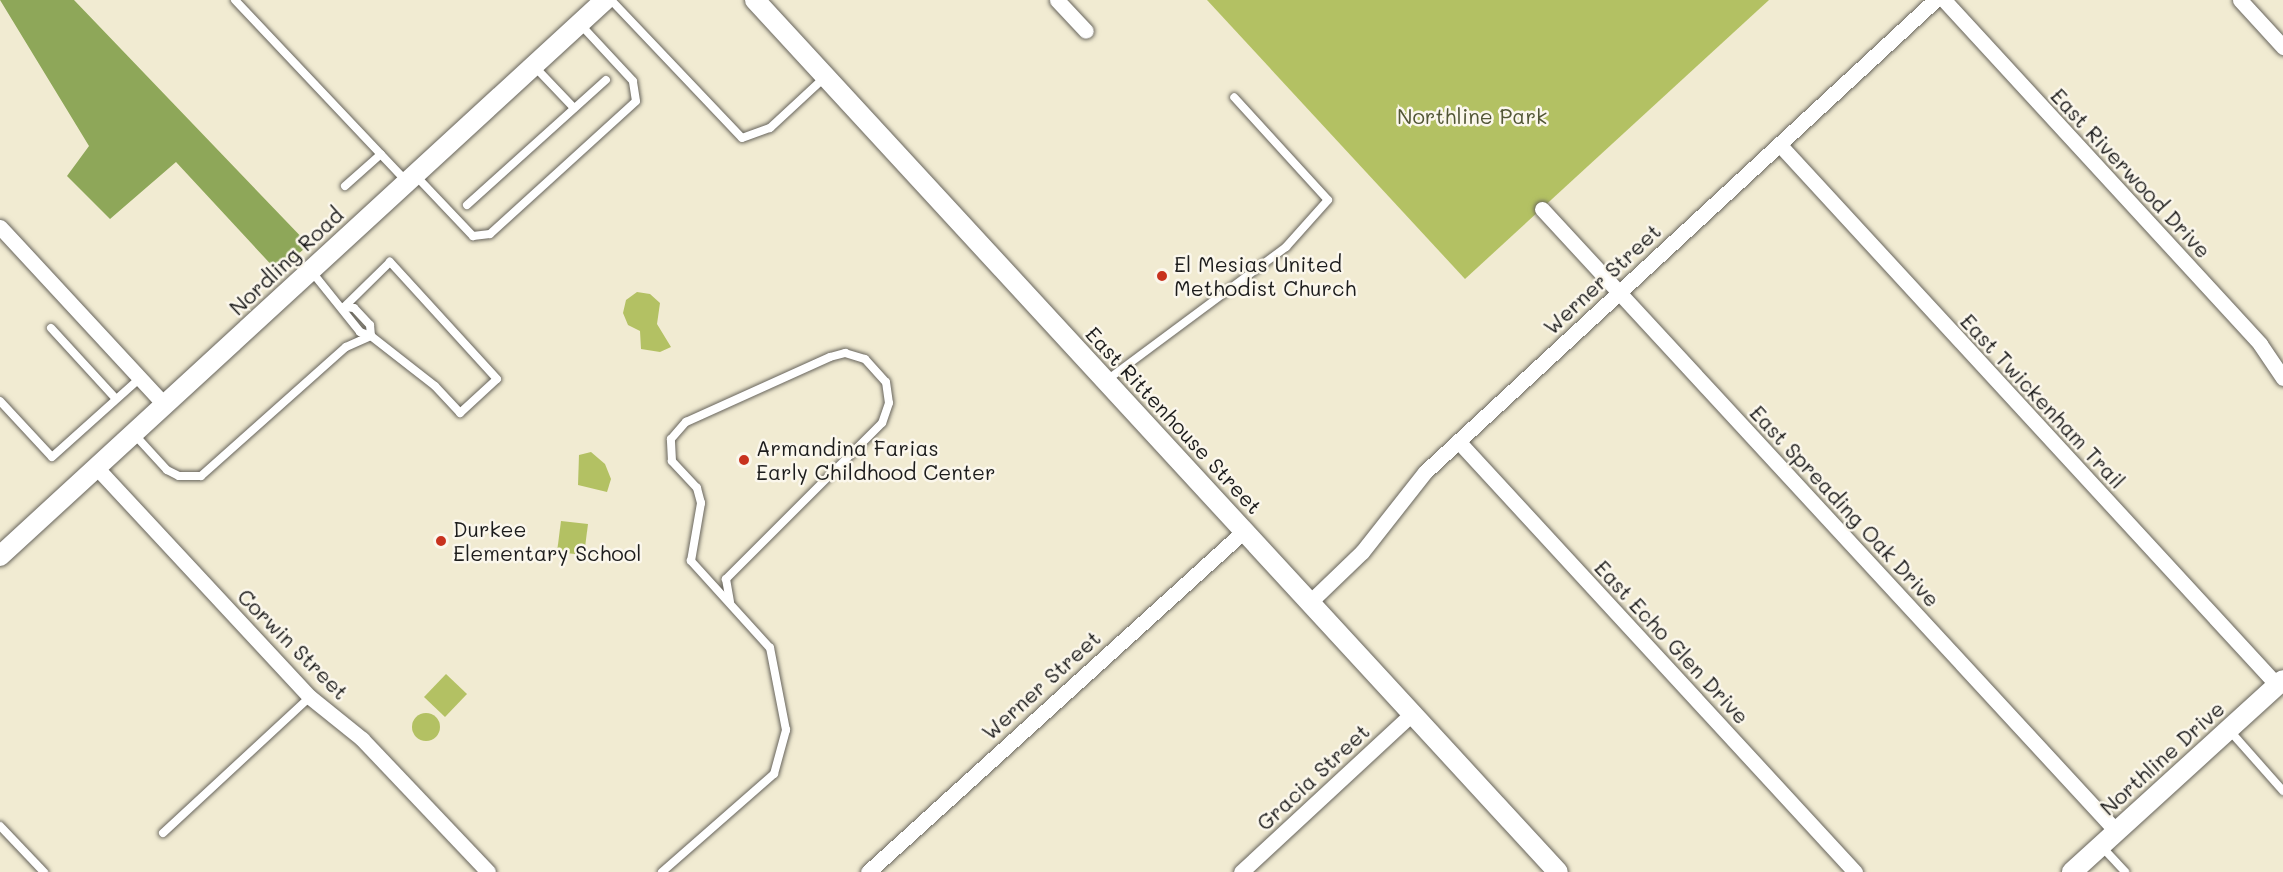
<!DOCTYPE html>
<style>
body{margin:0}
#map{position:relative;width:2283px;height:872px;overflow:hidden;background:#f1ebd2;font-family:Mali,sans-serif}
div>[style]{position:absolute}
.green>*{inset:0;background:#b3c163}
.round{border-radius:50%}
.forest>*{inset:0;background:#8ea759}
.roads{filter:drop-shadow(0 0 2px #67645c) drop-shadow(0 0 2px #67645c)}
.service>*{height:8px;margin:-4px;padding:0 4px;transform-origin:4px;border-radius:4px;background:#fff}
.minor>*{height:15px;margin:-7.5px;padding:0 7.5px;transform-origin:7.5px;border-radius:7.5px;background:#fff}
.tertiary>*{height:20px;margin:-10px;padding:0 10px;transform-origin:10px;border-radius:10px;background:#fff}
.dots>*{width:16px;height:16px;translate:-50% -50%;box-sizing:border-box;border:3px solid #fbf7ec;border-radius:50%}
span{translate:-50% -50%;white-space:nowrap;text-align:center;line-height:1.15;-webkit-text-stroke:5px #fbf7ec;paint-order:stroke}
.park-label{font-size:21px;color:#515635}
.street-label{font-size:21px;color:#1c1c1c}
.poi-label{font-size:21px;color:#1c1c1c}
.left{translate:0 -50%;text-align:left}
</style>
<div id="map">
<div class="green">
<i style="clip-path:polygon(1207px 0,1769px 0,1465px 279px)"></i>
<i style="clip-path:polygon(637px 292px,650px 294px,660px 303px,657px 324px,671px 347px,660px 352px,641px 349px,640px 331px,628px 325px,623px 313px,626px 300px)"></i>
<i style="clip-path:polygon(591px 452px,605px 464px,611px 479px,607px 492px,578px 485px,579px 455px)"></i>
<i style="clip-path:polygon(561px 521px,588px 524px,584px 555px,557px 552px)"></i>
<i style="clip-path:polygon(446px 674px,467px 694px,445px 717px,424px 697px)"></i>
<i class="round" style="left:412px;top:713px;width:28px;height:28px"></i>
</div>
<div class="forest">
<i style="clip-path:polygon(0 0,74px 0,309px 245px,277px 271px,176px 162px,110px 219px,67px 176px,89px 146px)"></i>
</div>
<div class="roads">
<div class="service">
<i style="left:235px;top:0;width:249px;rotate:46.6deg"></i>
<i style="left:611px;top:0;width:190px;rotate:46.5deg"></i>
<i style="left:742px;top:138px;width:30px;rotate:-20deg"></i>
<i style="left:770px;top:128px;width:75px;rotate:-42.8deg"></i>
<i style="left:534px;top:66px;width:58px;rotate:46.4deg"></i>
<i style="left:416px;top:176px;width:83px;rotate:46.5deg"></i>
<i style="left:473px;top:236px;width:17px;rotate:-7deg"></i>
<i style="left:490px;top:234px;width:197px;rotate:-42.3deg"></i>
<i style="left:636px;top:101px;width:20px;rotate:-99deg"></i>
<i style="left:633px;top:81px;width:78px;rotate:-132.9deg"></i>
<i style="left:345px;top:186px;width:48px;rotate:-41.6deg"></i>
<i style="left:467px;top:205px;width:187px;rotate:-42deg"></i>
<i style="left:312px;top:272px;width:77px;rotate:51.3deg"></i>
<i style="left:360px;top:332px;width:12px;rotate:20deg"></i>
<i style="left:371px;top:336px;width:11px;rotate:-95deg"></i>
<i style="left:370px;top:325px;width:23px;rotate:-133deg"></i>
<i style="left:354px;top:308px;width:10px;rotate:-174deg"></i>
<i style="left:51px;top:328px;width:96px;rotate:47.5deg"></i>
<i style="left:1107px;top:380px;width:223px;rotate:-36.6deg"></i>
<i style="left:1286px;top:247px;width:63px;rotate:-48.2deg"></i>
<i style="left:1328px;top:200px;width:139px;rotate:-132.4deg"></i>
<i style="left:0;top:401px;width:76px;rotate:47.1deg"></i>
<i style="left:52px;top:457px;width:118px;rotate:-41.9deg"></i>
<i style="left:134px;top:434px;width:49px;rotate:47.5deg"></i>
<i style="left:167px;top:470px;width:13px;rotate:27deg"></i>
<i style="left:179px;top:476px;width:22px"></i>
<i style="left:201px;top:476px;width:194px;rotate:-41.7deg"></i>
<i style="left:346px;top:347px;width:27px;rotate:-24deg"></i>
<i style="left:371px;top:336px;width:81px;rotate:38deg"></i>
<i style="left:435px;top:386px;width:37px;rotate:47deg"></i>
<i style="left:460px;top:413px;width:50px;rotate:-42.6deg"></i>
<i style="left:497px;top:379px;width:159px;rotate:-132.4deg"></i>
<i style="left:390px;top:262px;width:64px;rotate:135.6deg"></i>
<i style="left:2230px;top:731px;width:80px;rotate:48.5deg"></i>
<i style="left:0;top:826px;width:64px;rotate:46.3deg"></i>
<i style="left:163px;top:833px;width:200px;rotate:-42.8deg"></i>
<i style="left:2102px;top:847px;width:34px;rotate:47deg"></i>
<i style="left:662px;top:872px;width:149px;rotate:-41.2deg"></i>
<i style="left:774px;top:774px;width:46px;rotate:-74.7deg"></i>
<i style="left:786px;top:730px;width:84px;rotate:-101deg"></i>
<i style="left:770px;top:648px;width:118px;rotate:-132.2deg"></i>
<i style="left:691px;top:561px;width:59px;rotate:-80.2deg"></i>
<i style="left:701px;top:503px;width:16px;rotate:-105deg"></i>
<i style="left:697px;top:488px;width:37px;rotate:-133deg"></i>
<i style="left:672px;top:461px;width:22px;rotate:-93deg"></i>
<i style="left:671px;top:439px;width:23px;rotate:-49deg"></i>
<i style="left:686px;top:422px;width:158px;rotate:-24.3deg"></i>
<i style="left:830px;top:357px;width:16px;rotate:-15deg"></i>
<i style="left:845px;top:353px;width:21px;rotate:17deg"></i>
<i style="left:865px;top:359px;width:31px;rotate:48deg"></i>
<i style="left:886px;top:382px;width:21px;rotate:82deg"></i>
<i style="left:889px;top:403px;width:21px;rotate:109deg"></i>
<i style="left:882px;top:423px;width:221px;rotate:135deg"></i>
<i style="left:726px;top:579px;width:23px;rotate:80deg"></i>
</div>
<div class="minor">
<i style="left:1057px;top:0;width:42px;rotate:46.9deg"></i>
<i style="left:1944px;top:0;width:467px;rotate:47.4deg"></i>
<i style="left:2260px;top:344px;width:41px;rotate:55.9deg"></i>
<i style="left:2240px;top:0;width:64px;rotate:47.5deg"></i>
<i style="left:1779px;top:144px;width:735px;rotate:47.37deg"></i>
<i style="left:1542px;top:209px;width:848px;rotate:47.29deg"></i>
<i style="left:0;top:227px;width:243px;rotate:47.2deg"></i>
<i style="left:1458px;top:441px;width:586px;rotate:47.35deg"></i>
<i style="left:96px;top:467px;width:314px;rotate:47.1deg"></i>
<i style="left:310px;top:697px;width:67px;rotate:38.9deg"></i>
<i style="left:362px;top:739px;width:183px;rotate:46.5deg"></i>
<i style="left:1311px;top:601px;width:71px;rotate:-43.9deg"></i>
<i style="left:1362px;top:552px;width:102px;rotate:-51.8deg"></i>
<i style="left:1425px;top:472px;width:695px;rotate:-42.78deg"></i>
<i style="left:868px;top:872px;width:508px;rotate:-42.21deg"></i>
<i style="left:1241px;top:872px;width:234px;rotate:-42.8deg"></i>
</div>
<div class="tertiary">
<i style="left:755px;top:0;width:1185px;rotate:47.36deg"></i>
<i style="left:0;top:556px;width:822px;rotate:-42.58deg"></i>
<i style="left:2072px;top:872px;width:285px;rotate:-42.3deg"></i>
</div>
</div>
<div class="dots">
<i style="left:1162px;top:276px;background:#c8321e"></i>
<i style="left:744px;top:460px;background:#c8321e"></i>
<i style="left:441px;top:541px;background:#c8321e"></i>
</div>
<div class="park-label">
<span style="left:1472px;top:116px">Northline Park</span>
</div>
<div class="street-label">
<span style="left:2131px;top:173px;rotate:47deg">East Riverwood Drive</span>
<span style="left:286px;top:261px;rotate:-43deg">Nordling Road</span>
<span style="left:1602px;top:279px;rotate:-43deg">Werner Street</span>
<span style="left:2043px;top:401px;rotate:47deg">East Twickenham Trail</span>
<span style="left:1174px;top:420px;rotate:47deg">East Rittenhouse Street</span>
<span style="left:1845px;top:506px;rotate:47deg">East Spreading Oak Drive</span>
<span style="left:1672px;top:642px;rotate:47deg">East Echo Glen Drive</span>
<span style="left:293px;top:644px;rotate:45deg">Corwin Street</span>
<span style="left:1041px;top:685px;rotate:-42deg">Werner Street</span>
<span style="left:2162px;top:758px;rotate:-42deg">Northline Drive</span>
<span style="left:1313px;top:777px;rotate:-43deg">Gracia Street</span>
</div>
<div class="poi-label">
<span class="left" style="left:1174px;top:276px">El Mesias United<br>Methodist Church</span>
<span class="left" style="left:756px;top:460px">Armandina Farias<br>Early Childhood Center</span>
<span class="left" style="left:453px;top:541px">Durkee<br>Elementary School</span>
</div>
</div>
